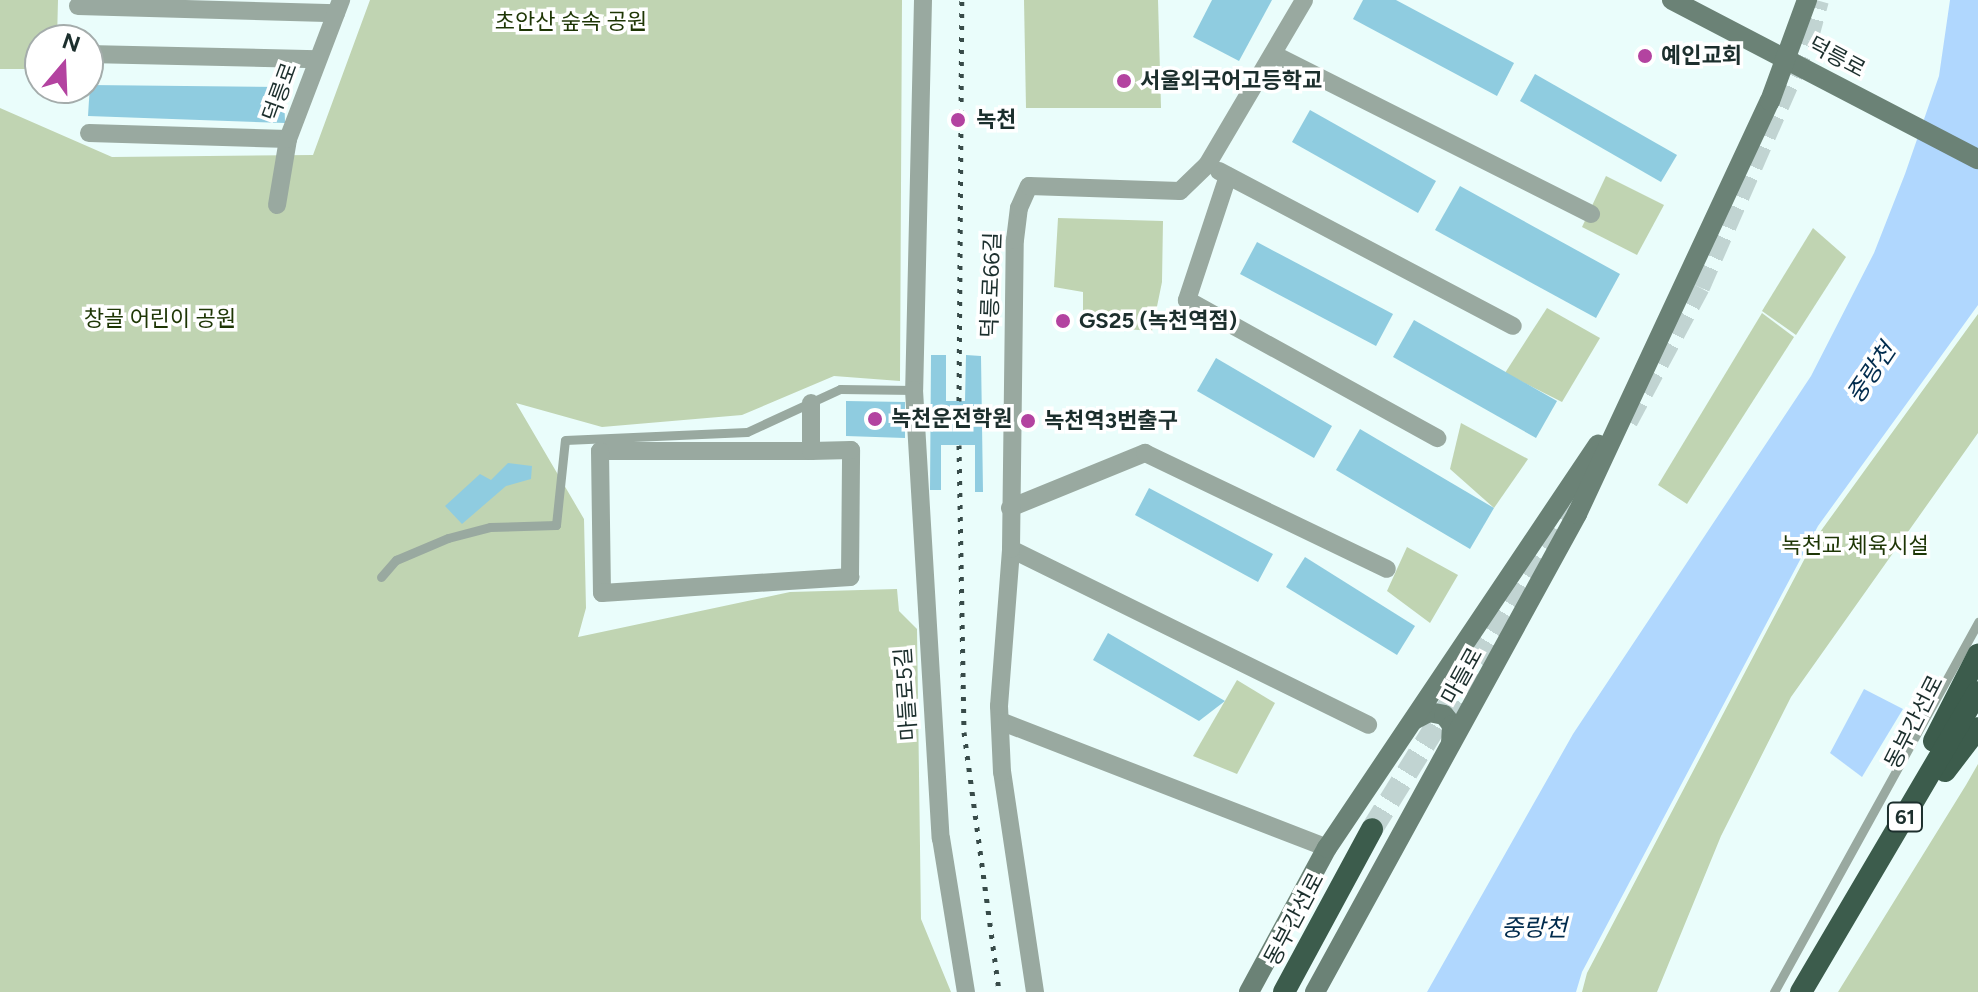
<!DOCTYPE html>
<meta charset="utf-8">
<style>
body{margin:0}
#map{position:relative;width:1978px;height:992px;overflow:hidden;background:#eafdfb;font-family:Figtree,"Noto Sans KR",sans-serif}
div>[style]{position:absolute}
.green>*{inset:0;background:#c0d4b2}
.water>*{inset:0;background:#b0d7fe}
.building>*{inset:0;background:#8fcce0}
.trunk-tunnel>*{height:22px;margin-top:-11px;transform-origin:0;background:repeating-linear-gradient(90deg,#c1d4d2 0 22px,transparent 0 33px)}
.service>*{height:9px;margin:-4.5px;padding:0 4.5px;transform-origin:4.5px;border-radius:4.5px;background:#99a9a0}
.minor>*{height:18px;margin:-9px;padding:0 9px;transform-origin:9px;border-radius:9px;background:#99a9a0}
.secondary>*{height:20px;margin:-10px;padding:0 10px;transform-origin:10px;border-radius:10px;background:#6b8276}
.trunk>*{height:22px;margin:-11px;padding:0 11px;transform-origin:11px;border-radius:11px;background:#3c5c4c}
.rail>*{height:5px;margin-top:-2.5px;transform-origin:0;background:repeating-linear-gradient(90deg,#384b49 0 4px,transparent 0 12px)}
.dots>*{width:22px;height:22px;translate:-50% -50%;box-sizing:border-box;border:4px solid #fff;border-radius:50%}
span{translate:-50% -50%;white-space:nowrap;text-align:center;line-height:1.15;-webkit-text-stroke:7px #fff;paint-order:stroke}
.shield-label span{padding:2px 6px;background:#fff;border:2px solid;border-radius:6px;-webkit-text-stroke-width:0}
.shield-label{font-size:20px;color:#1c2f2d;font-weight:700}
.park-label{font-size:22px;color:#1e3605}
.poi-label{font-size:22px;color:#1c2f2d;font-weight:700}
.left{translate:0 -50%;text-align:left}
.street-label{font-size:22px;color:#1c2f2d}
.water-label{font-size:24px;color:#002b4d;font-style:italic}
.north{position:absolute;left:24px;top:24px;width:80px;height:80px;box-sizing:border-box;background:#fff;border:2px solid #a4acab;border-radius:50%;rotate:19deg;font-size:22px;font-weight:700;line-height:32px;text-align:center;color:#1c2f2d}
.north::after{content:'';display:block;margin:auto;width:28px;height:36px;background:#b343a0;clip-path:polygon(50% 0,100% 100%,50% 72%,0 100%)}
</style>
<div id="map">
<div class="green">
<i style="clip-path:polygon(0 0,58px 0,57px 40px,40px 40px,40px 69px,0 69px)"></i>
<i style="clip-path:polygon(370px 0,902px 0,900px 381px,834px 376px,742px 415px,602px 427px,516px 403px,584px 519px,586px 608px,578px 637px,790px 592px,897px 589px,899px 611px,917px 629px,921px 919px,951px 992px,0 992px,0 108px,112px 157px,313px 155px)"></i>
<i style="clip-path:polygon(1024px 0,1158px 0,1161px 108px,1026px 108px)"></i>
<i style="clip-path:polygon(1606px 176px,1664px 205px,1637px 255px,1582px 227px)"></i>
<i style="clip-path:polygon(1058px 218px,1163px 221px,1162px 282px,1152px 331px,1083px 326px,1083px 292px,1054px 287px)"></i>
<i style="clip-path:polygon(1813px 228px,1846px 257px,1796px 335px,1762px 311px)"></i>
<i style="clip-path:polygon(1547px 308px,1600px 338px,1562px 402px,1505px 373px)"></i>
<i style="clip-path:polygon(1762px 313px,1794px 337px,1687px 504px,1658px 485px)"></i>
<i style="clip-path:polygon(1978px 314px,1978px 433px,1791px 697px,1721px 836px,1657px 992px,1582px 992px,1587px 973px,1815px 539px)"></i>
<i style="clip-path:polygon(1461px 423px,1528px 459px,1494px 508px,1450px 469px)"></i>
<i style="clip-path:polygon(1407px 547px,1458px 575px,1430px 623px,1387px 591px)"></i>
<i style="clip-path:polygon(1237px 680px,1275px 703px,1237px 774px,1193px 756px)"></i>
<i style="clip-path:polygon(1978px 764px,1978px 992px,1838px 992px,1966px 785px)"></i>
</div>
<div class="water">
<i style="clip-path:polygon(1950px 0,1978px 0,1978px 305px,1818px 526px,1582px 972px,1576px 992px,1427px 992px,1573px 734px,1811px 376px,1874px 253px,1905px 174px,1939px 76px)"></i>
<i style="clip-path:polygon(1864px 689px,1903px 709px,1862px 777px,1830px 753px)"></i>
</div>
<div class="building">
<i style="clip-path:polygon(1212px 0,1272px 0,1239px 61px,1193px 37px)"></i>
<i style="clip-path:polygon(1363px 0,1396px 0,1514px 63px,1497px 96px,1353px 19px)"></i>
<i style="clip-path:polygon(1535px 74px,1677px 155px,1661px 182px,1520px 101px)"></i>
<i style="clip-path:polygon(90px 85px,284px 87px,285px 123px,88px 116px)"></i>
<i style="clip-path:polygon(1310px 110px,1436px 181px,1418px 213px,1292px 142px)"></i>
<i style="clip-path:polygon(1460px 186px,1620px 274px,1596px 318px,1435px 230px)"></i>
<i style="clip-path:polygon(1257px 242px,1393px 314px,1376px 346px,1240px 274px)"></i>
<i style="clip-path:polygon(1414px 320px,1557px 401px,1536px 438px,1393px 357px)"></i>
<i style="clip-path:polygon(931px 355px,946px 355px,946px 401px,965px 401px,966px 355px,981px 356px,983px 492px,975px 492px,975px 445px,941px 445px,941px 490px,930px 490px)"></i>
<i style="clip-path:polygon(1216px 358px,1332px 426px,1314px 458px,1197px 391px)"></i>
<i style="clip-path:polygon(846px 401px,905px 402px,905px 438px,846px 436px)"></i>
<i style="clip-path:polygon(1360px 429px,1494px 508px,1470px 549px,1336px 470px)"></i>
<i style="clip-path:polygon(508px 463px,532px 466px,531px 479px,506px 486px,462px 524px,445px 506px,480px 474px,491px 480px)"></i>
<i style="clip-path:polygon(1149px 488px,1273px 554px,1258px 582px,1135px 515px)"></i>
<i style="clip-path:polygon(1305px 557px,1415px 626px,1397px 655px,1286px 587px)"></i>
<i style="clip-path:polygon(1108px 633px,1225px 701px,1199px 721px,1093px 660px)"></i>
</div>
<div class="trunk-tunnel">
<i style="left:1627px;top:421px;width:152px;rotate:-61.8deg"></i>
<i style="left:1699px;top:287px;width:270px;rotate:-66.4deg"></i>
<i style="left:1807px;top:40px;width:41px;rotate:-74.6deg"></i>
<i style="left:1372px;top:829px;width:379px;rotate:-58.2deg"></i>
</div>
<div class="service">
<i style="left:381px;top:577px;width:23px;rotate:-49deg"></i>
<i style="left:396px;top:560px;width:56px;rotate:-22.9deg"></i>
<i style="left:448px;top:538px;width:43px;rotate:-14.7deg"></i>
<i style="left:490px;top:527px;width:66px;rotate:-1.7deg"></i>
<i style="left:556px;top:525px;width:85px;rotate:-84deg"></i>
<i style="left:565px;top:440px;width:182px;rotate:-2.5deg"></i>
<i style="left:747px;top:432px;width:102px;rotate:-24.8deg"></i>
<i style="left:840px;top:389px;width:74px;rotate:0.8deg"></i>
<i style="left:1774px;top:992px;width:423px;rotate:-61.1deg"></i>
</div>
<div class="minor">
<i style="left:923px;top:0;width:390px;rotate:91.3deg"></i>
<i style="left:914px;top:390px;width:449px;rotate:86.6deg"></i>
<i style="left:941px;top:838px;width:156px;rotate:80.8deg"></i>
<i style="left:78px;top:6px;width:258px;rotate:1.6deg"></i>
<i style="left:88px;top:54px;width:229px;rotate:1.3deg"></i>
<i style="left:1273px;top:54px;width:356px;rotate:26.7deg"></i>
<i style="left:89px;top:133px;width:199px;rotate:1.7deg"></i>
<i style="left:1219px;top:171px;width:332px;rotate:27.8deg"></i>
<i style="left:1228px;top:176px;width:131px;rotate:108.3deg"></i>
<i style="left:1187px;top:300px;width:286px;rotate:28.9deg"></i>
<i style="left:277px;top:205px;width:67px;rotate:-80.5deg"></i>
<i style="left:288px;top:139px;width:149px;rotate:-69.1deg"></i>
<i style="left:811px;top:451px;width:211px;rotate:180deg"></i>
<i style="left:600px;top:451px;width:142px;rotate:89.2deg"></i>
<i style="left:602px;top:593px;width:249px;rotate:-3.7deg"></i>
<i style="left:850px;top:577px;width:127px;rotate:-89.5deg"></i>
<i style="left:851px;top:450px;width:40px;rotate:178.6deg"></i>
<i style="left:811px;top:451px;width:48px;rotate:-90deg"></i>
<i style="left:1010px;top:508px;width:146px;rotate:-22.2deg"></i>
<i style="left:1145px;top:453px;width:268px;rotate:25.6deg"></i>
<i style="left:1011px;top:549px;width:398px;rotate:26.2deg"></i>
<i style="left:1000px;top:721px;width:351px;rotate:21.2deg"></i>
<i style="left:1035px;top:992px;width:222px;rotate:-98.5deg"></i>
<i style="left:1002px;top:772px;width:66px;rotate:-92.6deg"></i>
<i style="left:999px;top:706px;width:157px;rotate:-85.6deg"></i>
<i style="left:1011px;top:549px;width:309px;rotate:-89.3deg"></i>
<i style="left:1015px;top:240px;width:32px;rotate:-83deg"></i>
<i style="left:1019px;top:208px;width:24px;rotate:-66deg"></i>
<i style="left:1029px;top:186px;width:151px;rotate:1.9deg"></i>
<i style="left:1180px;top:191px;width:37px;rotate:-44deg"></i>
<i style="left:1207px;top:165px;width:191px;rotate:-59.5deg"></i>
</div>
<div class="secondary">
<i style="left:1672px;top:0;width:345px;rotate:27.5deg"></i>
<i style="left:1414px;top:720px;width:17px;rotate:-28deg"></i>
<i style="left:1429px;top:712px;width:15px;rotate:11deg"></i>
<i style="left:1444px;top:715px;width:13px;rotate:51deg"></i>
<i style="left:1452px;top:725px;width:18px;rotate:93deg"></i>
<i style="left:1249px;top:992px;width:164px;rotate:-61.6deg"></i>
<i style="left:1327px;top:848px;width:486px;rotate:-56.1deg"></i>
<i style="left:1315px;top:992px;width:545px;rotate:-61.27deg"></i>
<i style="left:1577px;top:514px;width:456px;rotate:-65deg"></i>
<i style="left:1770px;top:101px;width:108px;rotate:-69.9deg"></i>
</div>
<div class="trunk">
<i style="left:1934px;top:741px;width:97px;rotate:-62.9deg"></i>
<i style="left:1945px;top:771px;width:54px;rotate:-52.5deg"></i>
<i style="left:1284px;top:992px;width:185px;rotate:-61.6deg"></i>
<i style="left:1801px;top:992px;width:348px;rotate:-59.5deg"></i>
</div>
<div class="rail">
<i style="left:959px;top:401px;width:401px;rotate:-89.6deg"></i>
<i style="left:959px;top:445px;width:287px;rotate:89deg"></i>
<i style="left:964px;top:732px;width:262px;rotate:82.3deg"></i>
</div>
<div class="dots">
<i style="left:1645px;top:56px;background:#b343a0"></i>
<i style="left:1124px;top:81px;background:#b343a0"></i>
<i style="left:958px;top:120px;background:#b343a0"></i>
<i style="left:1063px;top:321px;background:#b343a0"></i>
<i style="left:875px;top:419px;background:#b343a0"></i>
<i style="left:1028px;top:421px;background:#b343a0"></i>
</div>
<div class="shield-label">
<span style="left:1905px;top:817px">61</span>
</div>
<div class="park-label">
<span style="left:571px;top:22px">초안산 숲속 공원</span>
<span style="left:160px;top:319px">창골 어린이 공원</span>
<span style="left:1855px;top:546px">녹천교 체육시설</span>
</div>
<div class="poi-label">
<span class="left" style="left:1661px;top:56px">예인교회</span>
<span class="left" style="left:1140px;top:81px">서울외국어고등학교</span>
<span class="left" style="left:976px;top:120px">녹천</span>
<span class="left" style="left:1079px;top:321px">GS25 (녹천역점)</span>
<span class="left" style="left:891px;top:419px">녹천운전학원</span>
<span class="left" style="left:1044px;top:421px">녹천역3번출구</span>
</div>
<div class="street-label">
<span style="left:1837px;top:57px;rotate:28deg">덕릉로</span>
<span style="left:280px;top:92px;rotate:-70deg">덕릉로</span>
<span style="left:991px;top:285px;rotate:-88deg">덕릉로66길</span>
<span style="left:1462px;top:676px;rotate:-61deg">마들로</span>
<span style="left:906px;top:694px;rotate:-94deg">마들로5길</span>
<span style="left:1914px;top:722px;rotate:-63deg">동부간선로</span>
<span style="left:1294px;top:919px;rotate:-62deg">동부간선로</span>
</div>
<div class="water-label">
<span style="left:1871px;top:373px;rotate:-56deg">중랑천</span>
<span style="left:1534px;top:928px">중랑천</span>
</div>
<div class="north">N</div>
</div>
